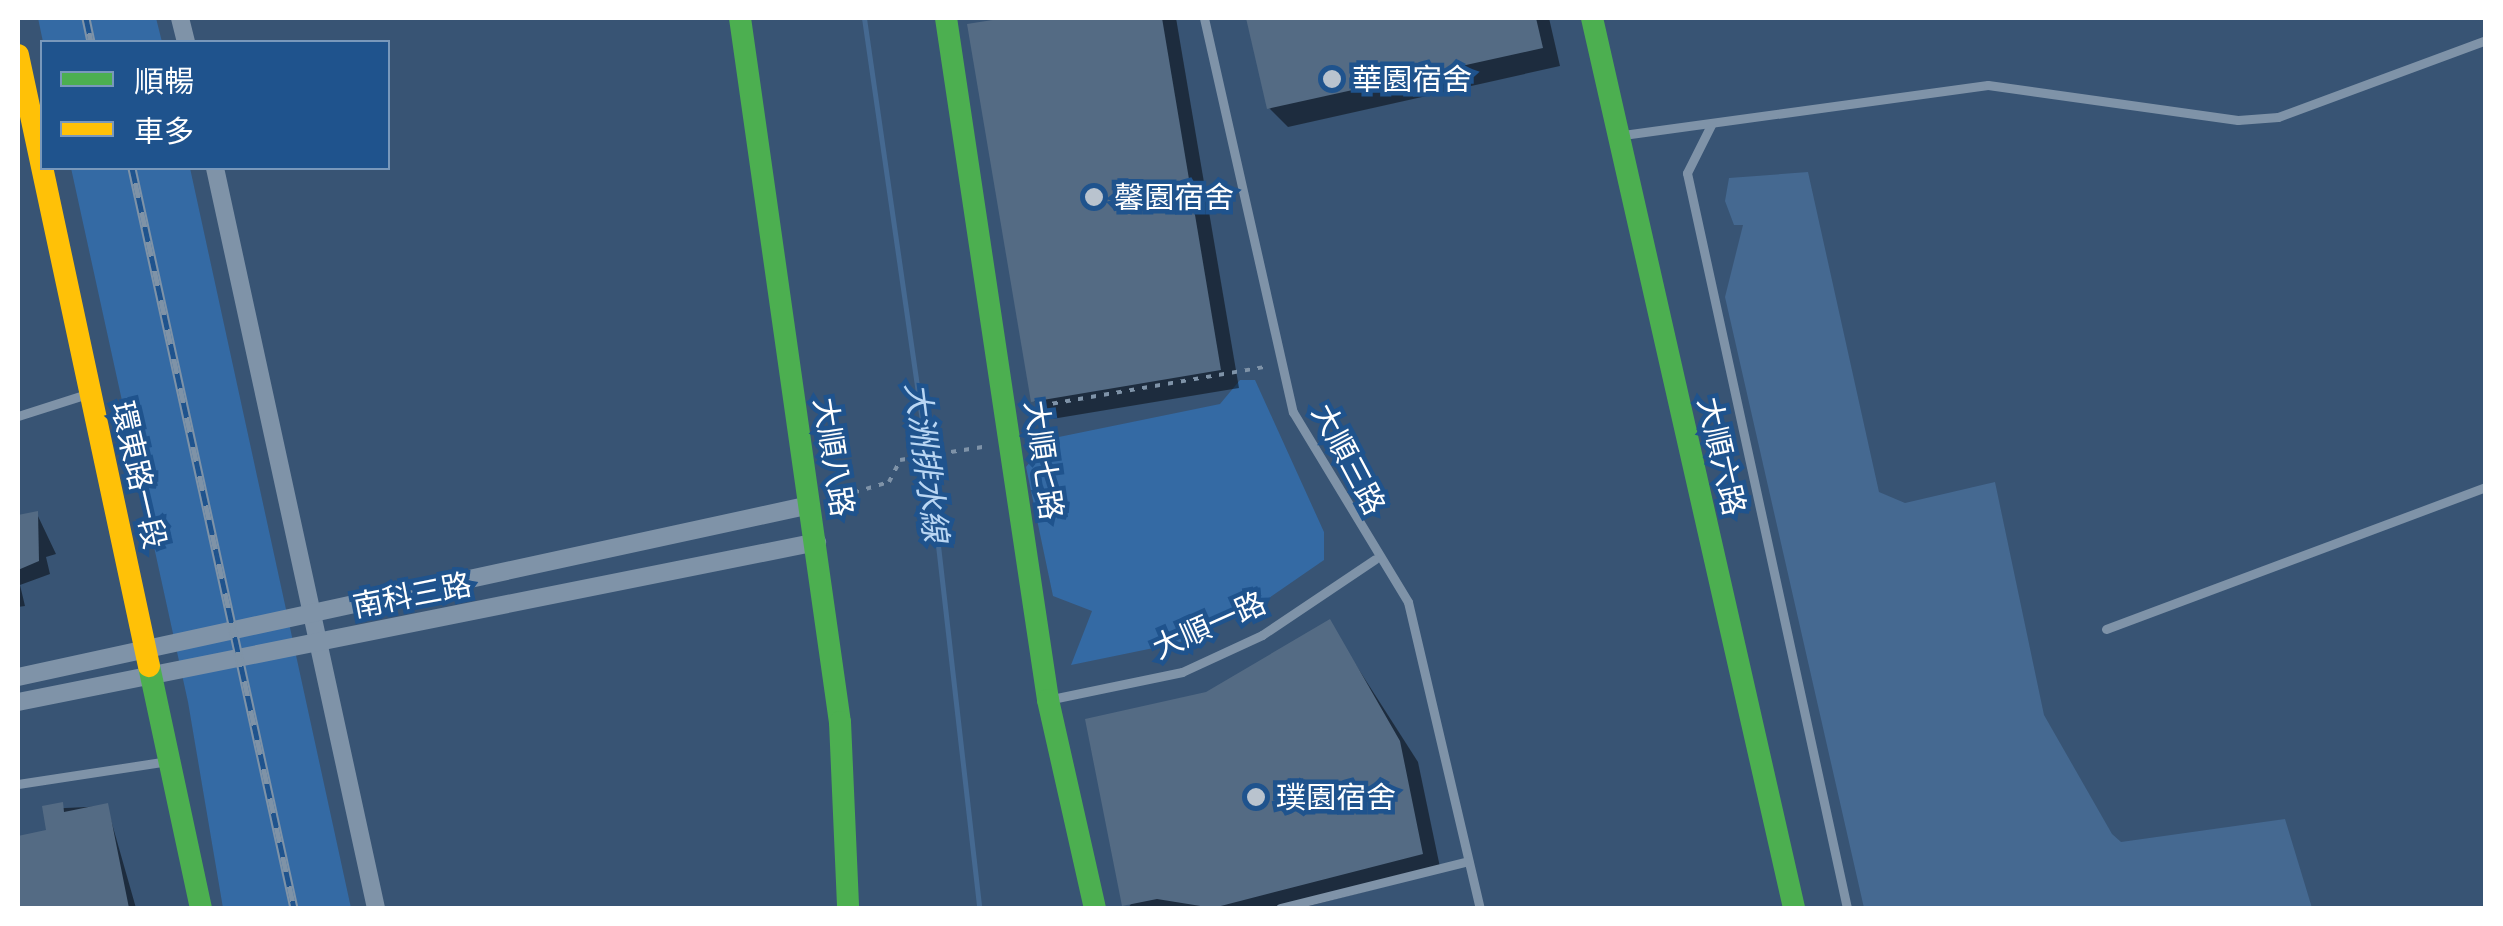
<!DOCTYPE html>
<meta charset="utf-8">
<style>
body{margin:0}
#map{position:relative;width:2503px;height:926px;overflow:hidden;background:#385474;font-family:"PT Sans Narrow","Noto Sans TC",sans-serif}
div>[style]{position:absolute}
.green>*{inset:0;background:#346aa4}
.water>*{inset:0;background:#456991}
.shadow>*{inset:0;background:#0007}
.stream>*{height:5px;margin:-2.5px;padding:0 2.5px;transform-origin:2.5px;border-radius:2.5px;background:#456991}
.building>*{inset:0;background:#546b84}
.path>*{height:4px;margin-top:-2px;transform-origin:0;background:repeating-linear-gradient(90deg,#7f93a8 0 5px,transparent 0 13px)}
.lane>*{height:9px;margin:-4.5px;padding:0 4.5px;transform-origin:4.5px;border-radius:4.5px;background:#7f93a8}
.street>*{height:18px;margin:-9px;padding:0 9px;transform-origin:9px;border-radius:9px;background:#7f93a8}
.fast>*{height:22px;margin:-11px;padding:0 11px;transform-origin:11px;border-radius:11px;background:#4caf50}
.slow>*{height:22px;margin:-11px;padding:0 11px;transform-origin:11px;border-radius:11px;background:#ffc107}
.rail>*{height:9px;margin-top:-4.5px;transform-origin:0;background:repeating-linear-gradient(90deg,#1f538d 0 15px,#7f93a7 0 30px);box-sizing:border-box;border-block:2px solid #7f93a7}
.dots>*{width:28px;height:28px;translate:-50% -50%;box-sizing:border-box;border:5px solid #1f538d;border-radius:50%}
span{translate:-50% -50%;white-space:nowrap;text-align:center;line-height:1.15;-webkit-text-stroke:9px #1f538d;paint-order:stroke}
.poi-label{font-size:30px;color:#fff}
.left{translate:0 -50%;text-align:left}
.street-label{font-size:30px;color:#fff}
.water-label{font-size:32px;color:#b9d6f3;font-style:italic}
.frame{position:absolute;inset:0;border:20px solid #fff;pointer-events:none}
.legend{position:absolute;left:40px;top:40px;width:350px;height:130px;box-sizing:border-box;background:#1f538d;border:2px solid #7998bb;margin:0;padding:12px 18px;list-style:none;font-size:30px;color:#fff}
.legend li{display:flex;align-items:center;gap:20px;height:50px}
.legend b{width:50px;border:2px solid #7998bb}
</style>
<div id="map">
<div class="green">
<i style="clip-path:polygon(38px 18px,156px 18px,162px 42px,43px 42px)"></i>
<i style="clip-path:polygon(71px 168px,190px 168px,351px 908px,223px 908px,188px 702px)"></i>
<i style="clip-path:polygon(1240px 380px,1255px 380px,1324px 532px,1324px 560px,1256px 607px,1178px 643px,1071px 665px,1092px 611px,1053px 596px,1026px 467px,1049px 439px,1220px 404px)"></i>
</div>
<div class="water">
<i style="clip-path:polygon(1808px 172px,1879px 492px,1905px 503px,1995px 482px,2044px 715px,2112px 834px,2121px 842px,2285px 819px,2312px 908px,1864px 908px,1725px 297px,1743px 225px,1734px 225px,1725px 201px,1729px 178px)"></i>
</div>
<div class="shadow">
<i style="clip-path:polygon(1020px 18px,1176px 18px,1239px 388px,1052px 419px,1034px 401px,970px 26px)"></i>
<i style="clip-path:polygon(1249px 18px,1549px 18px,1560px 66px,1288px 127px,1269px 108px)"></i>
<i style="clip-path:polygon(37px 514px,56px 554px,46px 557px,50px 574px,20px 585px,25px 606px,18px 607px,18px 518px)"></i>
<i style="clip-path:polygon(1329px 623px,1418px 762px,1441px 872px,1301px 908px,1128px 908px)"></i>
<i style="clip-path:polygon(107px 806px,136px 908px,18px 908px,18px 839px,49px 832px,45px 809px)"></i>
</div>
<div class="stream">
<i style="left:864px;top:18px;width:462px;rotate:81.8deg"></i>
<i style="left:930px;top:475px;width:436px;rotate:83.5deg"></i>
</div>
<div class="building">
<i style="clip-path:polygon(1005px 18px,1162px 18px,1221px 370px,1031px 402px,967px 24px)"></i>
<i style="clip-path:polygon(1246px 18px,1536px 18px,1543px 48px,1267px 109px)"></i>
<i style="clip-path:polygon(38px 511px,39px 561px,18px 570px,18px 515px)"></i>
<i style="clip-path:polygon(1330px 619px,1400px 741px,1423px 854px,1213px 908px,1157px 899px,1122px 906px,1085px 719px,1206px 692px)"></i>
<i style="clip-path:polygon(63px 802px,64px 812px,108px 803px,129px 908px,18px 908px,18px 836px,46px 830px,42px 806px)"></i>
</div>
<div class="path">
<i style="left:1027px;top:408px;width:246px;rotate:-9.8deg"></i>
<i style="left:829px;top:500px;width:63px;rotate:-16.7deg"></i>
<i style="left:889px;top:482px;width:25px;rotate:-63deg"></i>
<i style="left:900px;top:460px;width:90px;rotate:-8.9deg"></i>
</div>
<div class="lane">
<i style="left:1204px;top:18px;width:404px;rotate:77.3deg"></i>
<i style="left:1293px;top:412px;width:222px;rotate:58.8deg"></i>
<i style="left:1408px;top:602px;width:314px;rotate:76.8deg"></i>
<i style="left:1712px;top:123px;width:56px;rotate:116.6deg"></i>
<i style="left:1687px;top:173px;width:752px;rotate:77.72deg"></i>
<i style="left:1623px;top:135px;width:368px;rotate:-7.8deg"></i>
<i style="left:1988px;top:85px;width:252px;rotate:8deg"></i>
<i style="left:2238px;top:120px;width:40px;rotate:-4.3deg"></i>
<i style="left:2278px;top:117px;width:222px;rotate:-20.3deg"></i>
<i style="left:18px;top:416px;width:72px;rotate:-17.7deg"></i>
<i style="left:2106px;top:629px;width:406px;rotate:-20.5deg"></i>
<i style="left:1052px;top:699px;width:133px;rotate:-11.7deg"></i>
<i style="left:1182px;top:672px;width:88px;rotate:-24.8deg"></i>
<i style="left:1262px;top:635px;width:136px;rotate:-33.9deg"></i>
<i style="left:18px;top:784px;width:152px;rotate:-8.7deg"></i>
<i style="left:1280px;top:908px;width:194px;rotate:-14deg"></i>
</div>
<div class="street">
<i style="left:180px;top:18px;width:25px;rotate:76deg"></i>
<i style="left:215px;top:168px;width:757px;rotate:77.73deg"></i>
<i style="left:18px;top:677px;width:810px;rotate:-12.25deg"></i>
<i style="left:18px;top:702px;width:815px;rotate:-11.32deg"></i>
</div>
<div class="fast">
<i style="left:740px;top:18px;width:711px;rotate:81.92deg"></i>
<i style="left:840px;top:722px;width:186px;rotate:87.5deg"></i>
<i style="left:946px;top:18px;width:690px;rotate:81.49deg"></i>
<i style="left:1048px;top:700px;width:213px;rotate:77.3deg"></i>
<i style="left:1592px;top:18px;width:913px;rotate:77.21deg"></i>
<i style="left:149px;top:666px;width:248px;rotate:77.9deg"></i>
</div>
<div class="slow">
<i style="left:18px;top:55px;width:625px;rotate:77.9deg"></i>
</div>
<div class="rail">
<i style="left:86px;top:18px;width:25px;rotate:78deg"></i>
<i style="left:132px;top:168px;width:758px;rotate:77.65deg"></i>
</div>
<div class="dots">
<i style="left:1332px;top:79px;background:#b9c3ce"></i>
<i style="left:1094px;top:197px;background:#b9c3ce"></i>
<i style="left:1256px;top:797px;background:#b9c3ce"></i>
</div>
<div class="poi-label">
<span class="left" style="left:1352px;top:79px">華園宿舍</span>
<span class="left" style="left:1114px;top:197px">馨園宿舍</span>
<span class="left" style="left:1276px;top:797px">璞園宿舍</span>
</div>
<div class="street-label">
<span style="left:1722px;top:456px;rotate:77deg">大順六路</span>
<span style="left:834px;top:457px;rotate:81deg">大順八路</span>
<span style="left:1349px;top:459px;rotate:62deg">大順三路</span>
<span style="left:1044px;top:460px;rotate:82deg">大順七路</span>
<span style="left:139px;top:475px;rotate:77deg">環東路一段</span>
<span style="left:412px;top:595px;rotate:-11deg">南科三路</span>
<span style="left:1209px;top:625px;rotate:-24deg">大順一路</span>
</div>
<div class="water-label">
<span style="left:927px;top:462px;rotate:83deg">大洲排水線</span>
</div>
<div class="frame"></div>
<ul class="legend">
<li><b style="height:12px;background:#4caf50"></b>順暢</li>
<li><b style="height:12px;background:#ffc107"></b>車多</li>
</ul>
</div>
